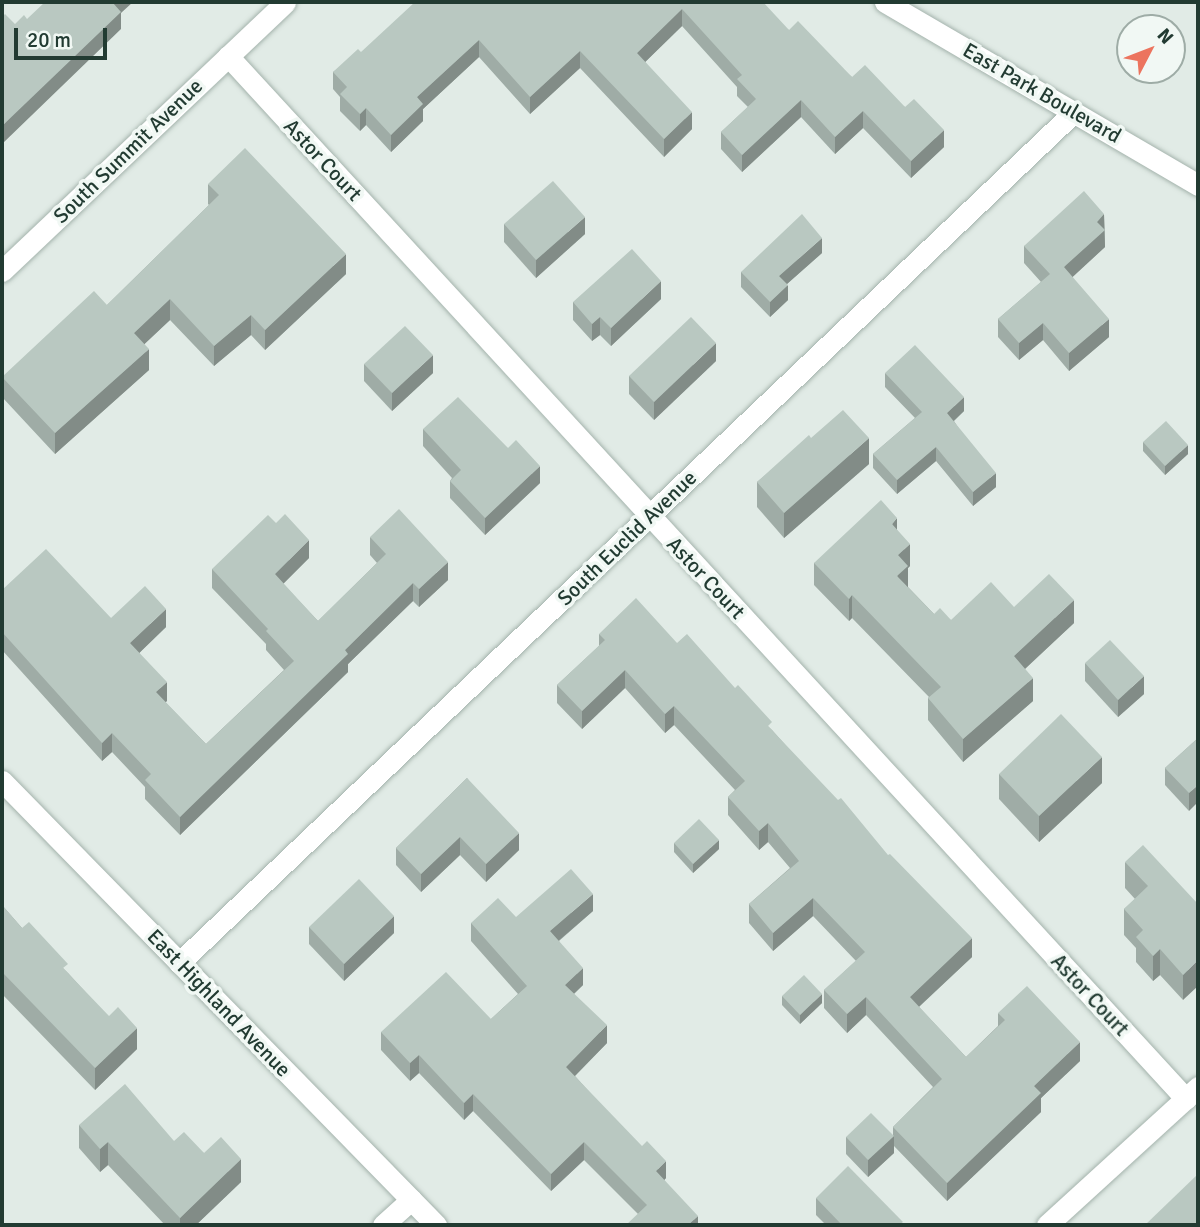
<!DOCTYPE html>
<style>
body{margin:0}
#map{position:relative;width:1200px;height:1227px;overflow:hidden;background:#e1ebe6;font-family:Signika,sans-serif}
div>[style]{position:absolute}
.roads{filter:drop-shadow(0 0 2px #a4b3ac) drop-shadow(0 0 2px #a4b3ac)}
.minor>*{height:21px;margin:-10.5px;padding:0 10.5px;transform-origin:10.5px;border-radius:10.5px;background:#fff}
.wall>*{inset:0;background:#9faca6}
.shaded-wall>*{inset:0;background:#828c87}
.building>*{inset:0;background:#b9c8c1}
span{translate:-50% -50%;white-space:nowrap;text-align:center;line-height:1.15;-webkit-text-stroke:7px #f1f8f4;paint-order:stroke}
.street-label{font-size:21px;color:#223b32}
.frame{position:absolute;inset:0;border:4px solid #223b32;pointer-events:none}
.north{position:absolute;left:1116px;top:14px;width:70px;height:70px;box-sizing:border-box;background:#f1f8f4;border:2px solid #9eaca6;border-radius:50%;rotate:48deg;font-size:19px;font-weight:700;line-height:28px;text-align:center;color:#223b32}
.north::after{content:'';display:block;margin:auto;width:24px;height:32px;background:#ec745e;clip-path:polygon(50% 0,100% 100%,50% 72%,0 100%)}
.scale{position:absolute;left:14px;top:28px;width:93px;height:32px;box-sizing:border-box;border:4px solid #223b32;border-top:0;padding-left:9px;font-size:21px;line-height:24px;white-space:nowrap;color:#223b32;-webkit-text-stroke:5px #f1f8f4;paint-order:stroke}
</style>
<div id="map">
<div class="roads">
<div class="minor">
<i style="left:885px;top:2px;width:363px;rotate:30.3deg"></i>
<i style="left:228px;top:56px;width:1416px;rotate:47.43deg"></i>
<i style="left:2px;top:271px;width:390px;rotate:-43.5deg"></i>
<i style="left:2px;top:781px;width:621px;rotate:45.65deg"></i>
<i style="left:179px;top:963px;width:1235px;rotate:-43.56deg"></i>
<i style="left:383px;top:1225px;width:38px;rotate:-42deg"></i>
<i style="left:1047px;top:1225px;width:205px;rotate:-42.4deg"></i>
</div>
</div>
<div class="wall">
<i style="clip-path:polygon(720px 2px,789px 30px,852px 77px,905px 107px,944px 147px,911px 178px,863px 128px,835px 154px,801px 117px,742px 172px,721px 149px,721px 132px,748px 107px,737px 96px,737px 87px,682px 26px,645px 62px,692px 129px,664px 157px,580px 68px,530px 114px,479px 57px,423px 109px,423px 121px,391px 152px,366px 125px,360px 131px,340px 111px,340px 97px,333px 89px,333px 72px,361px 52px)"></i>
<i style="clip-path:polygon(208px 184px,346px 274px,265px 350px,251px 335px,214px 366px,170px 320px,144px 344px,149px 370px,55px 454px,2px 397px,2px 377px,107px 305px,209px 205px,208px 204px)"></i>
<i style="clip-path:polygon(1104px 214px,1105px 247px,1072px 277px,1109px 337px,1069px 371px,1043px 340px,1019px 360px,998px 337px,998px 319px,1041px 282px,1024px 263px,1024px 246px)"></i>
<i style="clip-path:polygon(504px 224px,585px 234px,536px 278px,504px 242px)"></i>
<i style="clip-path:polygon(822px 253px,787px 284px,788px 300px,770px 317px,741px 287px,741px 272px)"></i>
<i style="clip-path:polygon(661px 299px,611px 346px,600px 335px,592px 341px,573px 320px,573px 302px)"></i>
<i style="clip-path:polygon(716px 361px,654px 420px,629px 394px,629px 376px)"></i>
<i style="clip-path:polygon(364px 364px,433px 373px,392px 411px,364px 381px)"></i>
<i style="clip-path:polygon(885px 373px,964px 411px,954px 421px,996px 487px,973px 506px,936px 461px,897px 494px,873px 468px,873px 454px,915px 418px,885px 387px)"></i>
<i style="clip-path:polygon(423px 429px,508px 448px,540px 483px,485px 535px,450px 498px,450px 481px,452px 478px,423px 446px)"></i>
<i style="clip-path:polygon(811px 438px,869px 464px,784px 538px,757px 507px,757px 482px)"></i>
<i style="clip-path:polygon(1143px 442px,1188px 454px,1165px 475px,1143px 451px)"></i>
<i style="clip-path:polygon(897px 530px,910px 566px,908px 568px,908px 587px,934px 614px,951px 620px,1014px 607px,1074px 623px,1025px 669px,1033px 701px,963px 762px,928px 720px,928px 698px,929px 697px,852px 618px,849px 621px,814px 585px,814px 563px)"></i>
<i style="clip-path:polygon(370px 537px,448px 580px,419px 607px,413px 601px,348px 664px,348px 672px,180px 835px,145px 799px,145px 787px,112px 752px,102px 761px,2px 650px,2px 590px,111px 618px,166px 627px,139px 653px,167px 701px,165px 702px,206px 744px,284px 670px,266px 650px,266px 644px,212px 588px,212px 569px,309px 558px,283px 584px,318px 621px,377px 563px,370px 555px)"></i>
<i style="clip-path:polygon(599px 634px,677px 643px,772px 730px,972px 957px,919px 1007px,966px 1057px,998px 1026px,998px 1013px,1080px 1061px,1041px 1098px,1041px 1112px,947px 1201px,894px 1146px,894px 1153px,868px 1177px,846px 1154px,846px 1137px,893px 1135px,893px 1127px,933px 1087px,866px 1015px,847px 1033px,824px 1008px,824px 990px,856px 961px,813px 916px,773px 951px,749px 923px,749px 904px,790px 868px,768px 842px,759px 850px,728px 815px,728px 797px,735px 790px,674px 725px,665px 733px,625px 688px,582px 729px,557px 703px,557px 685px,599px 646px)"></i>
<i style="clip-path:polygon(1085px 663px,1144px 694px,1118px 717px,1085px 681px)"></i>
<i style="clip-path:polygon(1198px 738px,1189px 811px,1165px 785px,1165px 768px)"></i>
<i style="clip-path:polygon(999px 774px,1102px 783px,1039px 842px,999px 799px)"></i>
<i style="clip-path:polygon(467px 778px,519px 850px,486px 882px,460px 855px,421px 892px,396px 865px,396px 848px)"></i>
<i style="clip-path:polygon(674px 843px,719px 849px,693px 873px,674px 852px)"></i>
<i style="clip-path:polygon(1125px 862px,1198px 904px,1183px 1000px,1160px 975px,1153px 981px,1136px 962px,1136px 948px,1124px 935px,1124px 909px,1135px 899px,1125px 888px)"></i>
<i style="clip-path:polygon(2px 905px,22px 928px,68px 973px,137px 1049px,95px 1090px,2px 994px)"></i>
<i style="clip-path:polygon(593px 911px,559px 941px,583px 985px,574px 994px,607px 1043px,575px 1076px,666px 1178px,664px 1180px,698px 1225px,638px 1214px,584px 1160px,551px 1191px,473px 1111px,464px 1120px,419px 1073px,410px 1081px,381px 1050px,381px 1032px,491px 1019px,518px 994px,471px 941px,471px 923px,516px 917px)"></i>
<i style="clip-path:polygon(309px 927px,394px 933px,344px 981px,309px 944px)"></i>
<i style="clip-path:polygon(782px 996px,822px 1003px,800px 1024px,782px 1005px)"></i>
<i style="clip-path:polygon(79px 1125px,174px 1141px,204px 1153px,241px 1182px,196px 1225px,165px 1225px,108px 1165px,100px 1172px,79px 1148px)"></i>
<i style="clip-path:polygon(816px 1198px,903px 1225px,826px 1225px,816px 1215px)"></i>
</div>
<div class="shaded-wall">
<i style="clip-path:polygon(115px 2px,133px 2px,121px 13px,121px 29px,2px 144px,2px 126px)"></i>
<i style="clip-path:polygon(682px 9px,682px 26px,637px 70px,637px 53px)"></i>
<i style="clip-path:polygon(479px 40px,479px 57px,423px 109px,423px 121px,391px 152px,391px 135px,417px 97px)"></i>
<i style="clip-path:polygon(580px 51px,580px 68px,530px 114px,530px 97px)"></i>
<i style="clip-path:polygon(801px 100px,801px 117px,742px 172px,742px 155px)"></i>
<i style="clip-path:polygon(366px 108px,366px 125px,360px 131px,360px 114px)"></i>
<i style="clip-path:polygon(863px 111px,863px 128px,835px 154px,835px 137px)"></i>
<i style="clip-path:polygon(692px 112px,692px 129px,664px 157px,664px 139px)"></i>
<i style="clip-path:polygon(944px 130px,944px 147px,911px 178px,911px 161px)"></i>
<i style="clip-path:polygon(1104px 214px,1105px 247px,1064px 285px,1064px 267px,1097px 222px)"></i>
<i style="clip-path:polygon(585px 217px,585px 234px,536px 278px,536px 260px)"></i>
<i style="clip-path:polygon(822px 238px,822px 253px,779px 291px,779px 276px)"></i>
<i style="clip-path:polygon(346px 254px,346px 274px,265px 350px,265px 330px)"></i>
<i style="clip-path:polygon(661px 281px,661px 299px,611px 346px,611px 328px)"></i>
<i style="clip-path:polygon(788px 285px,788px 300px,770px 317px,770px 302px)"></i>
<i style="clip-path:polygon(170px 299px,170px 320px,134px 354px,134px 333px)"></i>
<i style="clip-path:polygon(251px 315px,251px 335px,214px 366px,214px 346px)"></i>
<i style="clip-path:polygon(600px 317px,600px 335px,592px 341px,592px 324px)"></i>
<i style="clip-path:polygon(1109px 319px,1109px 337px,1069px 371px,1069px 353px)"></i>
<i style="clip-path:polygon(1043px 323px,1043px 340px,1019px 360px,1019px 343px)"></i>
<i style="clip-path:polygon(716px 343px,716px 361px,654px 420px,654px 402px)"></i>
<i style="clip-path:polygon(149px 349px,149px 370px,55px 454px,55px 433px)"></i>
<i style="clip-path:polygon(433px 355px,433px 373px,392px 411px,392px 393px)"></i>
<i style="clip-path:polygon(964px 397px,964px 411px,947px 427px,947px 413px)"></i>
<i style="clip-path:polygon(869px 438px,869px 464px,784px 538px,784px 513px)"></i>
<i style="clip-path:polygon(1188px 445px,1188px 454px,1165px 475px,1165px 466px)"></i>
<i style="clip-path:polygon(936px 447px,936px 461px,897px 494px,897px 480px)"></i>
<i style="clip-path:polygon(540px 466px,540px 483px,485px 535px,485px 518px)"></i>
<i style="clip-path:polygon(996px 473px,996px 487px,973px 506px,973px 492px)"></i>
<i style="clip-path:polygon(897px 518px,897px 541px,892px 524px)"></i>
<i style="clip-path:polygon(309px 540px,309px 558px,275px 592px,275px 574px)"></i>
<i style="clip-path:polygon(910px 544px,910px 566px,908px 568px,908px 588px,897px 598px,898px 555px)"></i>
<i style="clip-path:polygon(448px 562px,448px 580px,419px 607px,419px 589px)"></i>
<i style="clip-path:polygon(413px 583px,413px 601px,348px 664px,348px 672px,180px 835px,180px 817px,345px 650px)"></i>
<i style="clip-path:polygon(852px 595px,852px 618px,849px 621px,849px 599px)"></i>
<i style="clip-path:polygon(1074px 600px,1074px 623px,1014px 679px,1014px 656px)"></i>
<i style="clip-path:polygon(166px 609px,166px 627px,130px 662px,130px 643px)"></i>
<i style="clip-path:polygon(625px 670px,625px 688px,582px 729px,582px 711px)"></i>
<i style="clip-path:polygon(1144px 676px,1144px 694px,1118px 717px,1118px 700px)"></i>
<i style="clip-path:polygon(1033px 678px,1033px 701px,963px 762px,963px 739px)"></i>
<i style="clip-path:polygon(167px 682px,167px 701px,156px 710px,156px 692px)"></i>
<i style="clip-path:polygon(674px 706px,674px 725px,665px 733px,665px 714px)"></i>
<i style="clip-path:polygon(112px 733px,112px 752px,102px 761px,102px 743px)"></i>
<i style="clip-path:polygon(1102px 757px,1102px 783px,1039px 842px,1039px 816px)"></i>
<i style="clip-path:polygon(1198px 785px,1198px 802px,1189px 811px,1189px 793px)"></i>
<i style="clip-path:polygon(768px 823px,768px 842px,759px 850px,759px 831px)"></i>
<i style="clip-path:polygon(519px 833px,519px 850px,486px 882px,486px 864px)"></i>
<i style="clip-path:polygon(460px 837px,460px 855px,421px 892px,421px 874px)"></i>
<i style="clip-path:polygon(719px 840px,719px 849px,693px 873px,693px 864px)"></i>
<i style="clip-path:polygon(593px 894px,593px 911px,550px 948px,550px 931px)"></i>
<i style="clip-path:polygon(813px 898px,813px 916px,773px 951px,773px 933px)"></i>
<i style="clip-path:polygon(394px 916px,394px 933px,344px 981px,344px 964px)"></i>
<i style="clip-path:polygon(972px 938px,972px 957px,910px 1015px,910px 997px)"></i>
<i style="clip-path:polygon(1160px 949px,1160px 975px,1153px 981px,1153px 956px)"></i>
<i style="clip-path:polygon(1198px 960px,1198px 986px,1183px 1000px,1183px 975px)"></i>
<i style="clip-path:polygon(583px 968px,583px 985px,565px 1002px,565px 985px)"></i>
<i style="clip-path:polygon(822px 994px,822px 1003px,800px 1024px,800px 1015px)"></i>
<i style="clip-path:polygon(866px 997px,866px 1015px,847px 1033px,847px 1014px)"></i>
<i style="clip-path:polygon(607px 1025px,607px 1043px,566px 1085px,566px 1067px)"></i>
<i style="clip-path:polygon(137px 1028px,137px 1049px,95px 1090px,95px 1068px)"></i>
<i style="clip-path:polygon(1080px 1042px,1080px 1061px,1041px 1098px,1041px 1112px,947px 1201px,947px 1183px,1034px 1086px)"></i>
<i style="clip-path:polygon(419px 1055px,419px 1073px,410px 1081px,410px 1063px)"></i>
<i style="clip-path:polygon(473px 1094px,473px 1111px,464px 1120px,464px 1103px)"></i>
<i style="clip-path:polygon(894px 1136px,894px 1153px,868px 1177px,868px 1160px)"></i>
<i style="clip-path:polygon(108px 1142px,108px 1165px,100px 1172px,100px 1149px)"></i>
<i style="clip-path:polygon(584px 1142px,584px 1160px,551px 1191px,551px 1174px)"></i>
<i style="clip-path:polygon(241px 1159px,241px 1182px,196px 1225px,180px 1225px,180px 1218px)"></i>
<i style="clip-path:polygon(666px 1161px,666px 1178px,656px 1189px,656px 1171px)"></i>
<i style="clip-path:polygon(698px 1216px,698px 1225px,688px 1225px)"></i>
</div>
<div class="building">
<i style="clip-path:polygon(45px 2px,115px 2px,113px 3px,121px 12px,2px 126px,2px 17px,5px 14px,15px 24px,24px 15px,27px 19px)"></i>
<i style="clip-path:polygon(415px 2px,763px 2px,789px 30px,798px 21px,852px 77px,865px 65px,905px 107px,914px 99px,944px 130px,911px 161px,863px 111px,835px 137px,801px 100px,742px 155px,721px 132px,756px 99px,737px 79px,742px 75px,682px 9px,637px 53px,692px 112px,664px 139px,580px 51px,530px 97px,479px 40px,417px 97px,423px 104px,391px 135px,366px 108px,360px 114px,340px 94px,347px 87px,333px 72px,358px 49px,361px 52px)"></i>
<i style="clip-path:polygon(245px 148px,346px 254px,265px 330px,251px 315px,214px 346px,170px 299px,134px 333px,149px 349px,55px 433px,2px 377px,94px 291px,107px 305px,219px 195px,208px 184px)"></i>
<i style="clip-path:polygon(553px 181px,585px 217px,536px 260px,504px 224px)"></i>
<i style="clip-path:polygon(1084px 191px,1104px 214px,1097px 222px,1105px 230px,1064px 267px,1109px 319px,1069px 353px,1043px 323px,1019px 343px,998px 319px,1050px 274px,1024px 246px)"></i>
<i style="clip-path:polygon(802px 214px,822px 238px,779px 276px,788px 285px,770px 302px,741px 272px)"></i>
<i style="clip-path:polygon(632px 249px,661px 281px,611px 328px,600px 317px,592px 324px,573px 302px)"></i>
<i style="clip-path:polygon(691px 317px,716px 343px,654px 402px,629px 376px)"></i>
<i style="clip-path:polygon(405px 326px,433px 355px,392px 393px,364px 364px)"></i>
<i style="clip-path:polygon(915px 345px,964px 397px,947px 413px,996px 473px,973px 492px,936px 447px,897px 480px,873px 454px,922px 412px,885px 373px)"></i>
<i style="clip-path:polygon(458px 397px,508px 448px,516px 440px,540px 466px,485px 518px,450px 481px,461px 470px,423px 429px)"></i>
<i style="clip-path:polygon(843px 410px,869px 438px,784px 513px,757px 482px,809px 435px,811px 438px)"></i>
<i style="clip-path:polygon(1166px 421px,1188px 445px,1165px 466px,1143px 442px)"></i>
<i style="clip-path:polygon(881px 500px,897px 518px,892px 524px,910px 544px,898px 555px,908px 566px,897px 576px,934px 614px,940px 608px,951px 620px,991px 582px,1014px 607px,1049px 574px,1074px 600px,1014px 656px,1033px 678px,963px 739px,928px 698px,941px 687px,852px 595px,849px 599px,814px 563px)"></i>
<i style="clip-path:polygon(399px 509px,448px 562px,419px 589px,413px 583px,345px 650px,348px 654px,180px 817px,145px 780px,151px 774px,112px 733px,102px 743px,2px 632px,2px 590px,46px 549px,111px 618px,145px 586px,166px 609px,130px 643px,167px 682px,156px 692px,206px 744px,294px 661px,266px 631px,268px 629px,212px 569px,268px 515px,276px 523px,285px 514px,309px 540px,275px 574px,318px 621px,386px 554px,370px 537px)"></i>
<i style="clip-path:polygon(636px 598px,677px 643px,687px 634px,735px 688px,738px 685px,772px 722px,768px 726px,838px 800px,841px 798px,888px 855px,890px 854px,972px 938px,910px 997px,966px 1057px,1005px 1020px,998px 1013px,1027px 986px,1080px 1042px,1034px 1086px,1041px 1093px,947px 1183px,893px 1127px,942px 1079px,866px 997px,847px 1014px,824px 990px,865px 952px,813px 898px,773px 933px,749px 904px,799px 861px,768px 823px,759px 831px,728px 797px,745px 781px,674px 706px,665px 714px,625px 670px,582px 711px,557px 685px,605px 640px,599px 634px)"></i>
<i style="clip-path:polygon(1110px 640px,1144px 676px,1118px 700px,1085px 663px)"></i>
<i style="clip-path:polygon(1061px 714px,1102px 757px,1039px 816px,999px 774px)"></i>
<i style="clip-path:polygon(1198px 738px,1198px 785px,1189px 793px,1165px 768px)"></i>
<i style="clip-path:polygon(467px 778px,519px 833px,486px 864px,460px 837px,421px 874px,396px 848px)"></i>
<i style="clip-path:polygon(699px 819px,719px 840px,693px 864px,674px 843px)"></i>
<i style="clip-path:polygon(1143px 845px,1198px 904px,1198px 960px,1183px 975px,1160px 949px,1153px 956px,1136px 937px,1143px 930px,1124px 909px,1148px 886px,1125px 862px)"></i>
<i style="clip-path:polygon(571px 869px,593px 894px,550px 931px,583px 968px,565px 985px,607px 1025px,566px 1067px,642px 1146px,647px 1141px,666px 1161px,656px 1171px,698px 1216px,688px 1225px,626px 1225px,647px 1205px,584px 1142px,551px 1174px,473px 1094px,464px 1103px,419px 1055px,410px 1063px,381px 1032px,446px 972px,491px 1019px,527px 986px,471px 923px,498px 898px,516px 917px)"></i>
<i style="clip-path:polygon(359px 879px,394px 916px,344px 964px,309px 927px)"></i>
<i style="clip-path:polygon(2px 905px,22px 928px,29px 922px,68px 964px,63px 968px,109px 1016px,118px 1007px,137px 1028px,95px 1068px,2px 972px)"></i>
<i style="clip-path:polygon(804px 975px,822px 994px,800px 1015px,782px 996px)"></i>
<i style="clip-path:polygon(125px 1084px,174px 1141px,184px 1132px,204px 1153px,221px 1137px,241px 1159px,180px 1218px,108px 1142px,100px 1149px,79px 1125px)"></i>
<i style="clip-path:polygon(871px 1113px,894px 1136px,868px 1160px,846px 1137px)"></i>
<i style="clip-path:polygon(848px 1166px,903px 1222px,899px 1225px,842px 1225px,816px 1198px)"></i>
<i style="clip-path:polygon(1198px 1174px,1198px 1225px,1145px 1225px)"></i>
</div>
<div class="street-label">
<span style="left:1042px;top:93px;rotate:30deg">East Park Boulevard</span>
<span style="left:128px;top:151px;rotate:-44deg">South Summit Avenue</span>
<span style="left:323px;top:160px;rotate:47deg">Astor Court</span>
<span style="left:627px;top:538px;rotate:-44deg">South Euclid Avenue</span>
<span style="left:706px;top:578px;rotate:47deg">Astor Court</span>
<span style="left:1090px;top:995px;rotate:47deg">Astor Court</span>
<span style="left:219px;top:1003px;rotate:46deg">East Highland Avenue</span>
</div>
<div class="frame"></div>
<div class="north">N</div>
<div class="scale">20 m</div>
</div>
